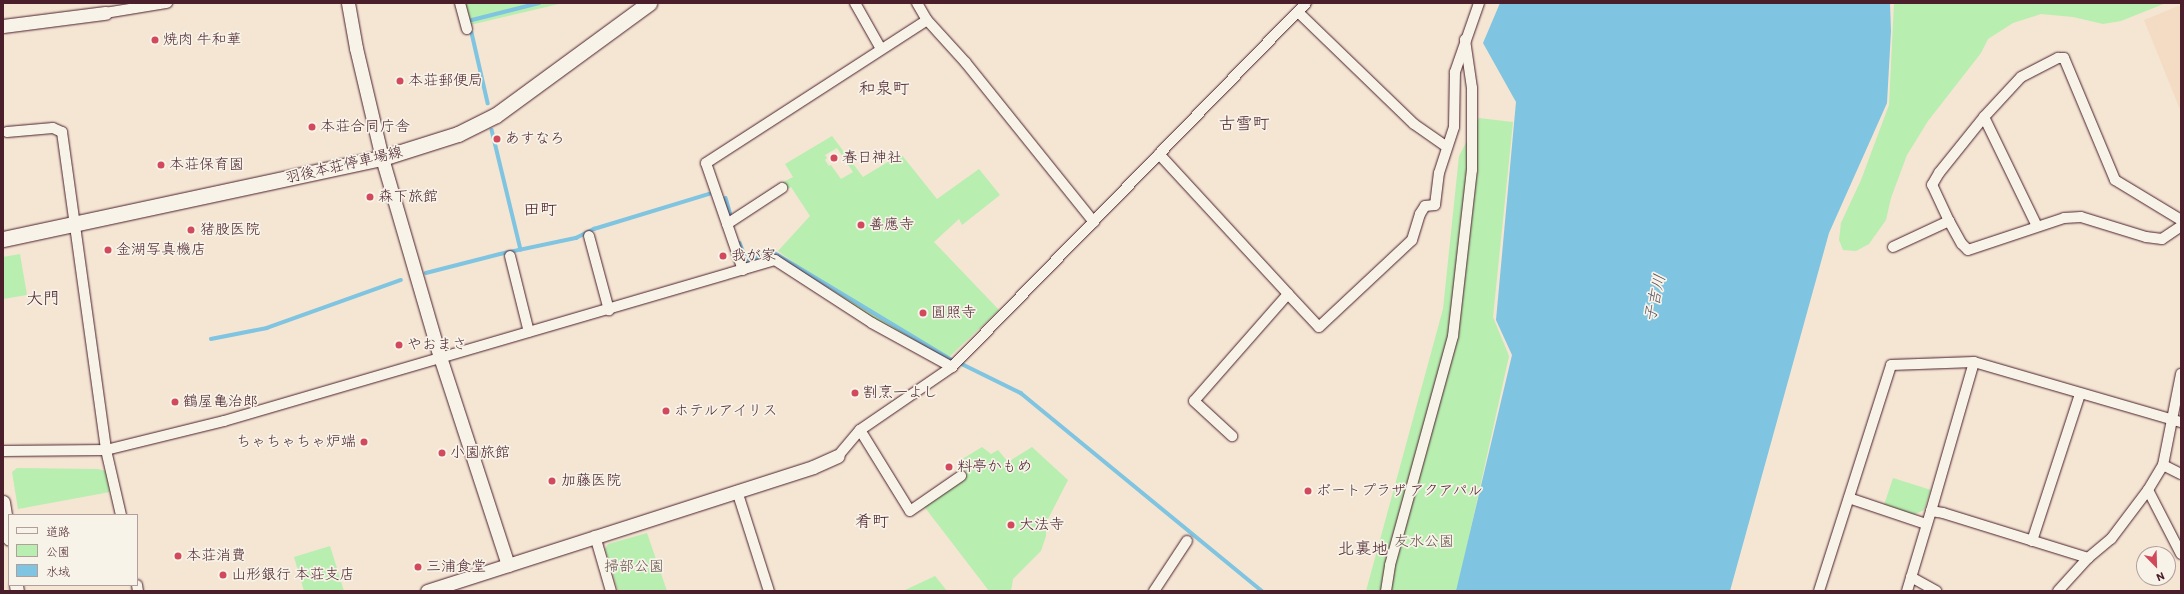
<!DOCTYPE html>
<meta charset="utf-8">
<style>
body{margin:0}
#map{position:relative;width:2184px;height:594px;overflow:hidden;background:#f5e5d3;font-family:Itim,"Klee One",sans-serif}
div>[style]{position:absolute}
.built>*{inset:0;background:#f4dbc4}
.green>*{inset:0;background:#b8eeb0}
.water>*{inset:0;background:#7fc4e0}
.stream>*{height:3.5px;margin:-1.75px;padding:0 1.75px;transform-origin:1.75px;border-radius:1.75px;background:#7fc4e0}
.roads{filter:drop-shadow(0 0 1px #4a1f2b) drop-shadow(0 0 1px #4a1f2b)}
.minor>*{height:10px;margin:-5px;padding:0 5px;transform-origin:5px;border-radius:5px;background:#f7f3e8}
.tertiary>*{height:13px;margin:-6.5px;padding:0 6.5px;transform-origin:6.5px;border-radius:6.5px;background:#f7f3e8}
.secondary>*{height:15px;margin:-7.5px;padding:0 7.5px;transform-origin:7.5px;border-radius:7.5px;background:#f7f3e8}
.dots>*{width:11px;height:11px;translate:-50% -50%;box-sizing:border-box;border:2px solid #f7f3e8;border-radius:50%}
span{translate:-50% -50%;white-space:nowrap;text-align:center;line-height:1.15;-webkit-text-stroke:3.5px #f7f3e8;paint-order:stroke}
.poi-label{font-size:15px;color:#4a1f2b}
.left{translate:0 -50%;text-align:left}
.right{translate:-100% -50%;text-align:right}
.street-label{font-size:15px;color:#4a1f2b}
.park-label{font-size:15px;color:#66534c}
.water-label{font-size:16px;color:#5a5161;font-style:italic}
.quarter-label{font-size:17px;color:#4a1f2b}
.frame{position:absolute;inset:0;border:4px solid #4a1f2b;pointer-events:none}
.legend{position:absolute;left:8px;top:514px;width:130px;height:72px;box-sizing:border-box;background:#f7f3e8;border:1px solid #b29e9c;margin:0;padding:5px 7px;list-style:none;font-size:12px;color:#4a1f2b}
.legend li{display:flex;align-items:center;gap:8px;height:20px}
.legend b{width:20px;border:1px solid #b29e9c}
.north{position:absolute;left:2136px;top:546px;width:40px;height:40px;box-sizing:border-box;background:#f7f3e8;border:1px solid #b29e9c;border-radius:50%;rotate:157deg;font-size:11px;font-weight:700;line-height:16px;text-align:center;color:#4a1f2b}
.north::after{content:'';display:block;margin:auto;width:14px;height:18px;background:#d1495b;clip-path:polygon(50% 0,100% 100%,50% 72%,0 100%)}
</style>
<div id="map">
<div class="built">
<i style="clip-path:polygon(2181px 5px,2181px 112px,2144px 20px)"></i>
</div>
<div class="green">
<i style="clip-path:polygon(464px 3px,563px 3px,470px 25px)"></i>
<i style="clip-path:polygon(1894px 3px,2166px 3px,2121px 21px,2103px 24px,2073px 17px,2041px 14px,2013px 23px,1988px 39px,1981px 53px,1928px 121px,1907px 155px,1891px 198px,1886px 220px,1869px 244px,1856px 251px,1843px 250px,1839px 240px,1841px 223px,1861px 180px,1889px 105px)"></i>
<i style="clip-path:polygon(1479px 118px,1513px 122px,1493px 317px,1509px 356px,1457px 591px,1366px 591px,1443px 309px,1459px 156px)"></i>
<i style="clip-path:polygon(evenodd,832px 136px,863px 177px,901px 154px,937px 199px,979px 169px,1000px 195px,962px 225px,959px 219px,934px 242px,999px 310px,947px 359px,863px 312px,778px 251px,810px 216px,791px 187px,788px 189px,783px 182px,793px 177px,785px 164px,832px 136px,837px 148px,853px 172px,841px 179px,831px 165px,829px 166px,825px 160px,827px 158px,825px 155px,837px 148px)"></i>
<i style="clip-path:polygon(20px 254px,27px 295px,3px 299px,3px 257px)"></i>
<i style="clip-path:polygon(982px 447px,991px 454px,998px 450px,1008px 462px,1032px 447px,1068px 480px,1046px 523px,1046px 536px,1041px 551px,1013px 579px,1011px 591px,989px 591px,923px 505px,967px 473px,959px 461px)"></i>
<i style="clip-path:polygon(17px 468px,98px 469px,106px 471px,110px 492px,18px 509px,12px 472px)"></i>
<i style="clip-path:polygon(1893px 478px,1931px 490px,1924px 510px,1913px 515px,1884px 505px)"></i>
<i style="clip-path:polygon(647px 533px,667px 591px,618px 591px,605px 549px,608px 544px)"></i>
<i style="clip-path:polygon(330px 546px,344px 591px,304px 591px,294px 557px)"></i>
<i style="clip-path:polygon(935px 576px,947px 591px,903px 591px)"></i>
</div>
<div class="water">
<i style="clip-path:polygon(1500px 3px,1890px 3px,1891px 31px,1887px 103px,1829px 233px,1730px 591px,1456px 591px,1512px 355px,1496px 320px,1516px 102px,1483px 43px)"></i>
</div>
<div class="stream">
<i style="left:472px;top:20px;width:69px;rotate:-14.2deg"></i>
<i style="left:472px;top:33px;width:72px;rotate:77.1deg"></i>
<i style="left:492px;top:130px;width:123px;rotate:76.4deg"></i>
<i style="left:726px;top:198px;width:18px;rotate:74deg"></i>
<i style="left:740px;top:243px;width:19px;rotate:69deg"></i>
<i style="left:747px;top:261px;width:28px;rotate:-19deg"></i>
<i style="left:773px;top:252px;width:211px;rotate:31.1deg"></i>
<i style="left:426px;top:273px;width:76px;rotate:-14.4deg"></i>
<i style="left:500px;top:254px;width:78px;rotate:-11.9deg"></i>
<i style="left:576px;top:238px;width:20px;rotate:-27deg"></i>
<i style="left:594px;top:229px;width:120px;rotate:-16.9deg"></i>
<i style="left:211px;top:339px;width:57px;rotate:-11.1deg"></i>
<i style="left:267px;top:328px;width:142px;rotate:-19.7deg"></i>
<i style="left:962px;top:364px;width:66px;rotate:26.2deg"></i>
<i style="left:1021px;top:393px;width:312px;rotate:39.4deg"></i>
</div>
<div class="roads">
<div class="minor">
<i style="left:460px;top:3px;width:27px;rotate:75deg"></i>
<i style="left:855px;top:3px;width:53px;rotate:60.5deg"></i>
<i style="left:917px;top:3px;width:20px;rotate:60deg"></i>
<i style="left:927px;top:20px;width:58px;rotate:47.8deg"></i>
<i style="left:966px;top:63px;width:204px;rotate:51.2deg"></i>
<i style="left:1298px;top:12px;width:161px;rotate:44deg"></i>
<i style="left:1414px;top:124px;width:40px;rotate:34.9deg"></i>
<i style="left:105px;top:13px;width:63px;rotate:-9.2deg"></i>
<i style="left:1984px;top:117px;width:121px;rotate:64.1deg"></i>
<i style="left:7px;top:132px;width:46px;rotate:-5deg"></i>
<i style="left:53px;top:128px;width:10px;rotate:24deg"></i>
<i style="left:62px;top:132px;width:321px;rotate:82.1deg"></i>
<i style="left:106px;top:450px;width:67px;rotate:77deg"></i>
<i style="left:1159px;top:154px;width:190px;rotate:47.3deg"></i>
<i style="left:1288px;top:294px;width:142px;rotate:131.3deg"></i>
<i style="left:1194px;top:401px;width:52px;rotate:42.6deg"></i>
<i style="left:1949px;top:221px;width:40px;rotate:-115deg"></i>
<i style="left:1932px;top:185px;width:14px;rotate:-60deg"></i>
<i style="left:1939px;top:173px;width:72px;rotate:-51.2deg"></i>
<i style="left:1984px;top:117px;width:54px;rotate:-47.2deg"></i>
<i style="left:2021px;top:77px;width:42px;rotate:-27.2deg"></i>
<i style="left:2058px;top:58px;width:6px"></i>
<i style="left:2064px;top:58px;width:132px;rotate:67.3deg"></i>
<i style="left:2115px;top:180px;width:77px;rotate:31.2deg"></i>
<i style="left:727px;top:224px;width:66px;rotate:-33.2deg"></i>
<i style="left:589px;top:236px;width:77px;rotate:74.9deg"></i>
<i style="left:1893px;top:247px;width:62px;rotate:-24.9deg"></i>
<i style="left:1949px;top:221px;width:26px;rotate:61deg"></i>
<i style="left:1962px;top:244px;width:8px;rotate:45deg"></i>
<i style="left:1968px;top:250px;width:101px;rotate:-18.4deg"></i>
<i style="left:2064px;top:218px;width:17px;rotate:-3deg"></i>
<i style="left:2081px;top:217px;width:68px;rotate:17.1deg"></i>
<i style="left:2146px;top:237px;width:16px;rotate:7deg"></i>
<i style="left:2162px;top:239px;width:23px;rotate:-34deg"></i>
<i style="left:510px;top:256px;width:78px;rotate:76deg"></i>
<i style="left:743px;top:270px;width:113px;rotate:-109.1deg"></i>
<i style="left:706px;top:163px;width:263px;rotate:-32.9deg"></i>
<i style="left:1288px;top:294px;width:45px;rotate:46.8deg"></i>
<i style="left:1319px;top:327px;width:127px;rotate:-43.1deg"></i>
<i style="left:1412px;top:240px;width:27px;rotate:-73deg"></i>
<i style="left:1420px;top:214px;width:9px;rotate:-58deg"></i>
<i style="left:1425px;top:206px;width:10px;rotate:-6deg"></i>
<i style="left:1435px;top:205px;width:32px;rotate:-83deg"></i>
<i style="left:1439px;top:173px;width:48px;rotate:-71.9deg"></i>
<i style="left:1454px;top:127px;width:55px;rotate:-89deg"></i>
<i style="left:1455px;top:72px;width:73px;rotate:-70.8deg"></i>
<i style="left:860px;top:430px;width:95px;rotate:58.3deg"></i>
<i style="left:910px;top:511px;width:62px;rotate:-34.5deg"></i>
<i style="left:3px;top:451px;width:103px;rotate:-0.6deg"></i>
<i style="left:106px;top:450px;width:122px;rotate:-13.8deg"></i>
<i style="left:224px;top:421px;width:574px;rotate:-16.29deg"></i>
<i style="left:775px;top:260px;width:116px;rotate:33deg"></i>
<i style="left:872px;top:323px;width:91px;rotate:28.8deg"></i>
<i style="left:838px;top:456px;width:34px;rotate:-50deg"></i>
<i style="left:860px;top:430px;width:112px;rotate:-34.4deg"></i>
<i style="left:952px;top:367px;width:508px;rotate:-45.8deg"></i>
<i style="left:2163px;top:465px;width:20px;rotate:27deg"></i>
<i style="left:2148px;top:490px;width:72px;rotate:62.7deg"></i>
<i style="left:737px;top:491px;width:105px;rotate:72.3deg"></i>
<i style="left:1849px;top:498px;width:81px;rotate:18.7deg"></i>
<i style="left:1931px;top:511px;width:155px;rotate:-73.9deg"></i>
<i style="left:595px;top:536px;width:57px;rotate:73.8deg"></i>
<i style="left:2032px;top:541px;width:155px;rotate:-71.9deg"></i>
<i style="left:1911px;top:577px;width:29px;rotate:29deg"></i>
<i style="left:137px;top:585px;width:6px;rotate:81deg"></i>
<i style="left:1154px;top:591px;width:60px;rotate:-56.6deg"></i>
<i style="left:1386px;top:591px;width:26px;rotate:-81deg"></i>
<i style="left:1390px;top:565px;width:238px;rotate:-74.6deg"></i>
<i style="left:1453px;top:336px;width:167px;rotate:-83.5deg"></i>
<i style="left:1472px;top:170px;width:82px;rotate:-90deg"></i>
<i style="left:1472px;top:88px;width:49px;rotate:-98.3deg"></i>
<i style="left:1819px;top:591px;width:237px;rotate:-72.3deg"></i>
<i style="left:1891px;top:365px;width:83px;rotate:-2.1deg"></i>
<i style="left:1974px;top:362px;width:216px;rotate:16.2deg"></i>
<i style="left:1907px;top:591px;width:84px;rotate:-73.3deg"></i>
<i style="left:1931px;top:511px;width:12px;rotate:9deg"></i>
<i style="left:1943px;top:513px;width:152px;rotate:17.2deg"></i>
<i style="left:2058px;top:591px;width:45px;rotate:-47.7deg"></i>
<i style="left:2088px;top:558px;width:30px;rotate:-40deg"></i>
<i style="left:2111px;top:539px;width:61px;rotate:-52.9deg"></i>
<i style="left:2148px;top:490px;width:29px;rotate:-59deg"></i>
<i style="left:2163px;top:465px;width:93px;rotate:-78.8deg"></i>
</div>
<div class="tertiary">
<i style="left:348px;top:3px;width:46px;rotate:79.9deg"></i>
<i style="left:356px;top:48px;width:113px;rotate:76.7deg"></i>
<i style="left:382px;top:158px;width:207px;rotate:73.8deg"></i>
<i style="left:440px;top:357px;width:219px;rotate:71.9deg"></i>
<i style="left:3px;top:26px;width:103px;rotate:-7.3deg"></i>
<i style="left:3px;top:502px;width:37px;rotate:81deg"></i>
<i style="left:16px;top:585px;width:6px;rotate:81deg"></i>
<i style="left:427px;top:591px;width:405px;rotate:-17.8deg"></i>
<i style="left:813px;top:467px;width:27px;rotate:-24deg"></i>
</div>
<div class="secondary">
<i style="left:3px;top:239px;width:388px;rotate:-12.1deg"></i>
<i style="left:382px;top:158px;width:80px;rotate:-17.5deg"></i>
<i style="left:458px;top:134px;width:42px;rotate:-26.6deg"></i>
<i style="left:496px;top:115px;width:190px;rotate:-36.2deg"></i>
</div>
</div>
<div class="dots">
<i style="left:155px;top:40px;background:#d1495b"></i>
<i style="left:400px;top:81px;background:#d1495b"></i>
<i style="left:312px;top:127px;background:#d1495b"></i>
<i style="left:497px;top:139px;background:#d1495b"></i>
<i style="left:834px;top:158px;background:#d1495b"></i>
<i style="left:161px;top:165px;background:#d1495b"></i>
<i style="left:370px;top:197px;background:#d1495b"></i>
<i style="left:861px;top:225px;background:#d1495b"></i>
<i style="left:191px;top:230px;background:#d1495b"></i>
<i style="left:108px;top:250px;background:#d1495b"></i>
<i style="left:723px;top:256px;background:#d1495b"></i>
<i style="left:923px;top:313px;background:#d1495b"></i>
<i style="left:399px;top:345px;background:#d1495b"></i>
<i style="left:855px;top:393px;background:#d1495b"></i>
<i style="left:175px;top:402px;background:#d1495b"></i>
<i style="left:666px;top:411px;background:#d1495b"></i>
<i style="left:364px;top:442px;background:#d1495b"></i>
<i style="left:442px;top:453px;background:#d1495b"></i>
<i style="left:949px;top:467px;background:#d1495b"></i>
<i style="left:552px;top:481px;background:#d1495b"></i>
<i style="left:1308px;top:491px;background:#d1495b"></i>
<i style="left:1011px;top:525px;background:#d1495b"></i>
<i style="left:178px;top:556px;background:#d1495b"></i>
<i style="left:418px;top:567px;background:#d1495b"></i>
<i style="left:223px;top:575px;background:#d1495b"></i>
</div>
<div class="poi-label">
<span class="left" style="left:163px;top:40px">焼肉 牛和華</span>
<span class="left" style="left:408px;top:81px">本荘郵便局</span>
<span class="left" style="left:320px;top:127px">本荘合同庁舎</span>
<span class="left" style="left:505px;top:139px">あすなろ</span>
<span class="left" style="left:842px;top:158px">春日神社</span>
<span class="left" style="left:169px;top:165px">本荘保育園</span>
<span class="left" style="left:378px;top:197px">森下旅館</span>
<span class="left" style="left:869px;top:225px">善應寺</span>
<span class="left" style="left:200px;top:230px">猪股医院</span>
<span class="left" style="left:116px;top:250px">金湖写真機店</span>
<span class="left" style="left:731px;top:256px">我が家</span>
<span class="left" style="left:931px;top:313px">圓照寺</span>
<span class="left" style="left:407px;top:345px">やおまさ</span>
<span class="left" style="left:863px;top:393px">割烹一よし</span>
<span class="left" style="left:183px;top:402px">鶴屋亀治郎</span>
<span class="left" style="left:674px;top:411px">ホテルアイリス</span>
<span class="right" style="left:356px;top:442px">ちゃちゃちゃ炉端</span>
<span class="left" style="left:450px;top:453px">小園旅館</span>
<span class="left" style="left:957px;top:467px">料亭かもめ</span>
<span class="left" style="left:561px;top:481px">加藤医院</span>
<span class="left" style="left:1316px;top:491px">ボートプラザ アクアパル</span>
<span class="left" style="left:1019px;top:525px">大法寺</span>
<span class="left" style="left:186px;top:556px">本荘消費</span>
<span class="left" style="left:426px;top:567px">三浦食堂</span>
<span class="left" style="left:231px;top:575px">山形銀行 本荘支店</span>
</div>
<div class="street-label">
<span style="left:344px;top:165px;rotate:-13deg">羽後本荘停車場線</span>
</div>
<div class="park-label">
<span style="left:1424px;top:542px">友水公園</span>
<span style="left:634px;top:567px">掃部公園</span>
</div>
<div class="water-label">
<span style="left:1655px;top:298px;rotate:-77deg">子吉川</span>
</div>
<div class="quarter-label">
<span style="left:884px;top:89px">和泉町</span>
<span style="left:1244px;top:124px">古雪町</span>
<span style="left:540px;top:210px">田町</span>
<span style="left:43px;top:299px">大門</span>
<span style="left:872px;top:522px">肴町</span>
<span style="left:1363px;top:549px">北裏地</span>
</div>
<div class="frame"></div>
<ul class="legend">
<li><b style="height:5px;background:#f7f3e8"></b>道路</li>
<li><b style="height:11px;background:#b8eeb0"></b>公園</li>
<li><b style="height:11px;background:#7fc4e0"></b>水域</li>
</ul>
<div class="north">N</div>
</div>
